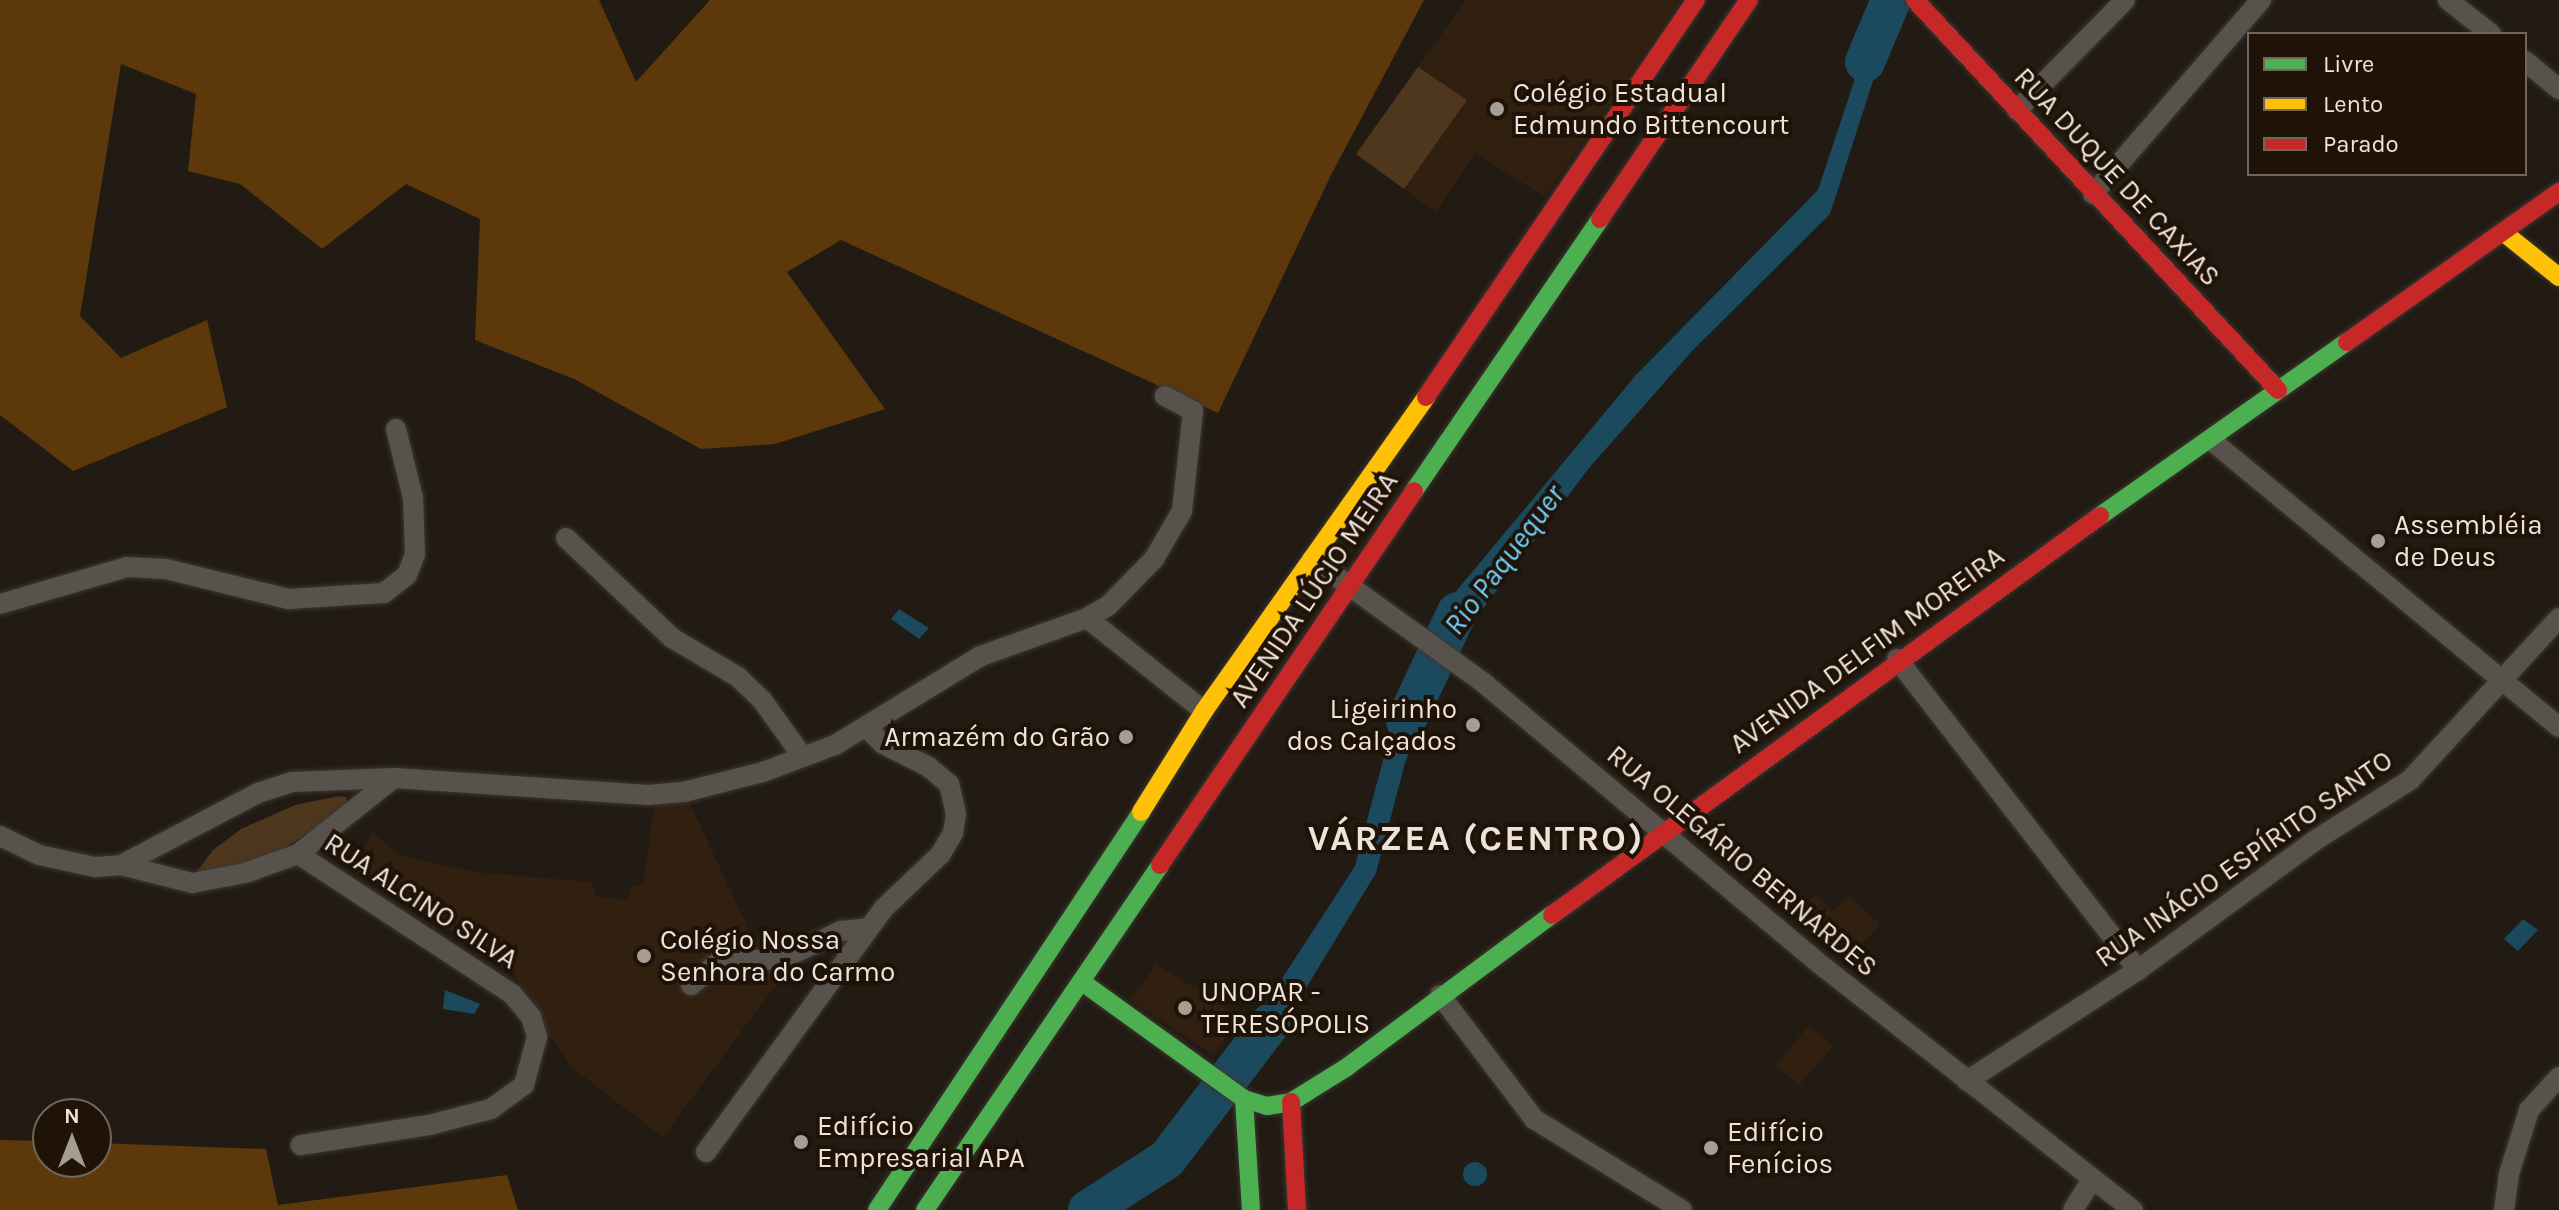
<!DOCTYPE html>
<meta charset="utf-8">
<style>
body{margin:0}
#map{position:relative;width:2559px;height:1210px;overflow:hidden;background:#221b14;font-family:Karla,sans-serif}
div>[style]{position:absolute}
.built>*{inset:0;background:#312010}
.green>*{inset:0;background:#4f371e}
.forest>*{inset:0;background:#5d380a}
.water>*{inset:0;background:#1b4a5f}
.round{border-radius:50%}
.river>*{height:40px;margin:-20px;padding:0 20px;transform-origin:20px;border-radius:20px;background:#1b4a5f}
.roads{filter:drop-shadow(0 0 2px #3c3731) drop-shadow(0 0 2px #3c3731)}
.street>*{height:20px;margin:-10px;padding:0 10px;transform-origin:10px;border-radius:10px;background:#57524c}
.fast>*{height:18px;margin:-9px;padding:0 9px;transform-origin:9px;border-radius:9px;background:#4caf50}
.slow>*{height:18px;margin:-9px;padding:0 9px;transform-origin:9px;border-radius:9px;background:#ffc107}
.jam>*{height:18px;margin:-9px;padding:0 9px;transform-origin:9px;border-radius:9px;background:#c62828}
.dots>*{width:22px;height:22px;translate:-50% -50%;box-sizing:border-box;border:4px solid #1f1206;border-radius:50%}
span{translate:-50% -50%;white-space:nowrap;text-align:center;line-height:1.15;-webkit-text-stroke:8px #1f1206;paint-order:stroke}
.poi-label{font-size:28px;color:#ede3db}
.left{translate:0 -50%;text-align:left}
.right{translate:-100% -50%;text-align:right}
.street-label{font-size:28px;color:#ede3db}
.water-label{font-size:30px;color:#6ccffe;font-style:italic}
.district-label{font-size:36px;color:#ede3db;font-weight:700;letter-spacing:2px}
.legend{position:absolute;left:2247px;top:32px;width:280px;height:144px;box-sizing:border-box;background:#1f1206;border:2px solid #71665b;margin:0;padding:10px 14px;list-style:none;font-size:24px;color:#ede3db}
.legend li{display:flex;align-items:center;gap:16px;height:40px}
.legend b{width:40px;border:2px solid #71665b}
.north{position:absolute;left:32px;top:1098px;width:80px;height:80px;box-sizing:border-box;background:#1f1206;border:2px solid #71665b;border-radius:50%;rotate:0deg;font-size:22px;font-weight:700;line-height:32px;text-align:center;color:#ede3db}
.north::after{content:'';display:block;margin:auto;width:28px;height:36px;background:#a69d95;clip-path:polygon(50% 0,100% 100%,50% 72%,0 100%)}
</style>
<div id="map">
<div class="built">
<i style="clip-path:polygon(1466px 0,1681px 0,1545px 197px,1475px 153px,1436px 212px,1356px 154px)"></i>
<i style="clip-path:polygon(687px 797px,752px 937px,807px 943px,663px 1137px,571px 1067px,527px 1002px,512px 969px,351px 868px,373px 832px,398px 855px,474px 872px,592px 882px,596px 896px,628px 900px,631px 886px,643px 885px,654px 807px)"></i>
<i style="clip-path:polygon(1816px 895px,1833px 911px,1848px 895px,1880px 924px,1854px 952px,1805px 906px)"></i>
<i style="clip-path:polygon(1156px 964px,1240px 1016px,1214px 1055px,1130px 1000px)"></i>
<i style="clip-path:polygon(1808px 1026px,1834px 1045px,1799px 1085px,1776px 1066px)"></i>
</div>
<div class="green">
<i style="clip-path:polygon(1418px 67px,1467px 100px,1404px 189px,1356px 154px)"></i>
<i style="clip-path:polygon(339px 796px,346px 797px,348px 807px,269px 858px,196px 873px,213px 850px,241px 829px,295px 805px)"></i>
</div>
<div class="forest">
<i style="clip-path:polygon(0 0,599px 0,636px 82px,710px 0,1424px 0,1331px 175px,1218px 413px,841px 240px,787px 272px,885px 409px,775px 444px,701px 449px,574px 379px,475px 340px,480px 219px,406px 184px,322px 249px,240px 184px,188px 171px,196px 94px,121px 64px,80px 316px,121px 358px,207px 320px,227px 407px,73px 471px,0 415px)"></i>
<i style="clip-path:polygon(0 1140px,48px 1141px,48px 1162px,96px 1162px,96px 1143px,266px 1149px,278px 1205px,507px 1175px,518px 1210px,0 1210px)"></i>
</div>
<div class="water">
<i style="clip-path:polygon(1879px 6px,1892px 22px,1830px 214px,1693px 350px,1589px 468px,1454px 647px,1430px 634px,1453px 595px,1636px 375px,1818px 190px)"></i>
<i style="clip-path:polygon(899px 609px,929px 628px,919px 639px,891px 619px)"></i>
<i style="clip-path:polygon(1417px 662px,1438px 676px,1405px 763px,1376px 873px,1253px 1075px,1228px 1062px,1355px 866px,1387px 745px)"></i>
<i style="clip-path:polygon(2523px 919px,2538px 930px,2518px 951px,2504px 939px)"></i>
<i style="clip-path:polygon(445px 990px,480px 1004px,474px 1014px,443px 1009px)"></i>
<i class="round" style="left:1463px;top:1162px;width:24px;height:24px"></i>
</div>
<div class="river">
<i style="left:1865px;top:62px;width:67px;rotate:-67.2deg"></i>
<i style="left:1406px;top:721px;width:120px;rotate:-64.9deg"></i>
<i style="left:1088px;top:1210px;width:94px;rotate:-32.8deg"></i>
<i style="left:1167px;top:1159px;width:170px;rotate:-52.7deg"></i>
</div>
<div class="roads">
<div class="street">
<i style="left:2448px;top:0;width:55px;rotate:38.3deg"></i>
<i style="left:2525px;top:61px;width:44px;rotate:39.5deg"></i>
<i style="left:2017px;top:110px;width:154px;rotate:-45.5deg"></i>
<i style="left:2093px;top:194px;width:257px;rotate:-49.1deg"></i>
<i style="left:2212px;top:441px;width:450px;rotate:39.5deg"></i>
<i style="left:566px;top:538px;width:146px;rotate:43.3deg"></i>
<i style="left:672px;top:638px;width:77px;rotate:30.6deg"></i>
<i style="left:738px;top:677px;width:33px;rotate:44deg"></i>
<i style="left:762px;top:700px;width:70px;rotate:54.3deg"></i>
<i style="left:1312px;top:559px;width:213px;rotate:35.8deg"></i>
<i style="left:1485px;top:684px;width:443px;rotate:39.9deg"></i>
<i style="left:1825px;top:968px;width:392px;rotate:38.2deg"></i>
<i style="left:0;top:604px;width:132px;rotate:-16.2deg"></i>
<i style="left:127px;top:567px;width:39px;rotate:3deg"></i>
<i style="left:166px;top:569px;width:126px;rotate:13.8deg"></i>
<i style="left:288px;top:599px;width:96px;rotate:-3.6deg"></i>
<i style="left:384px;top:593px;width:29px;rotate:-38deg"></i>
<i style="left:407px;top:575px;width:22px;rotate:-69deg"></i>
<i style="left:415px;top:554px;width:56px;rotate:-92deg"></i>
<i style="left:413px;top:498px;width:71px;rotate:-103.8deg"></i>
<i style="left:1087px;top:618px;width:24px;rotate:-30deg"></i>
<i style="left:1108px;top:606px;width:66px;rotate:-45.6deg"></i>
<i style="left:1154px;top:559px;width:56px;rotate:-59.7deg"></i>
<i style="left:1182px;top:511px;width:101px;rotate:-83.7deg"></i>
<i style="left:1193px;top:411px;width:32px;rotate:-152deg"></i>
<i style="left:1897px;top:659px;width:393px;rotate:52.2deg"></i>
<i style="left:0;top:836px;width:43px;rotate:26deg"></i>
<i style="left:39px;top:855px;width:57px;rotate:12.1deg"></i>
<i style="left:95px;top:867px;width:26px;rotate:-4deg"></i>
<i style="left:121px;top:865px;width:155px;rotate:-27.7deg"></i>
<i style="left:258px;top:793px;width:36px;rotate:-18deg"></i>
<i style="left:292px;top:782px;width:102px;rotate:-2.2deg"></i>
<i style="left:394px;top:778px;width:255px;rotate:3.8deg"></i>
<i style="left:648px;top:795px;width:36px;rotate:-5deg"></i>
<i style="left:684px;top:792px;width:81px;rotate:-14.2deg"></i>
<i style="left:763px;top:772px;width:77px;rotate:-20.6deg"></i>
<i style="left:835px;top:745px;width:171px;rotate:-31.4deg"></i>
<i style="left:981px;top:656px;width:113px;rotate:-19.7deg"></i>
<i style="left:1087px;top:618px;width:149px;rotate:38.5deg"></i>
<i style="left:298px;top:854px;width:256px;rotate:33.2deg"></i>
<i style="left:512px;top:994px;width:30px;rotate:50deg"></i>
<i style="left:531px;top:1017px;width:21px;rotate:73deg"></i>
<i style="left:537px;top:1037px;width:50px;rotate:105.2deg"></i>
<i style="left:524px;top:1085px;width:41px;rotate:144deg"></i>
<i style="left:491px;top:1109px;width:64px;rotate:165.5deg"></i>
<i style="left:429px;top:1125px;width:130px;rotate:171.1deg"></i>
<i style="left:121px;top:865px;width:73px;rotate:14.2deg"></i>
<i style="left:192px;top:883px;width:54px;rotate:-10.7deg"></i>
<i style="left:245px;top:873px;width:56px;rotate:-19.7deg"></i>
<i style="left:298px;top:854px;width:122px;rotate:-38.4deg"></i>
<i style="left:691px;top:985px;width:39px;rotate:-40deg"></i>
<i style="left:721px;top:960px;width:59px"></i>
<i style="left:780px;top:960px;width:68px;rotate:-25.4deg"></i>
<i style="left:841px;top:931px;width:28px;rotate:-6deg"></i>
<i style="left:1440px;top:995px;width:156px;rotate:52.8deg"></i>
<i style="left:1534px;top:1119px;width:174px;rotate:31.6deg"></i>
<i style="left:1967px;top:1081px;width:204px;rotate:-33deg"></i>
<i style="left:2138px;top:970px;width:218px;rotate:-36.2deg"></i>
<i style="left:2314px;top:841px;width:114px;rotate:-32.4deg"></i>
<i style="left:2410px;top:780px;width:220px;rotate:-47.4deg"></i>
<i style="left:706px;top:1152px;width:301px;rotate:-53.9deg"></i>
<i style="left:883px;top:909px;width:79px;rotate:-43.5deg"></i>
<i style="left:940px;top:855px;width:26px;rotate:-59deg"></i>
<i style="left:953px;top:833px;width:19px;rotate:-81deg"></i>
<i style="left:956px;top:814px;width:31px;rotate:-103deg"></i>
<i style="left:949px;top:784px;width:26px;rotate:-140deg"></i>
<i style="left:929px;top:767px;width:51px;rotate:-153.4deg"></i>
<i style="left:883px;top:744px;width:23px;rotate:-135deg"></i>
<i style="left:2073px;top:1210px;width:36px;rotate:-58deg"></i>
<i style="left:2504px;top:1210px;width:36px;rotate:-82deg"></i>
<i style="left:2509px;top:1174px;width:67px;rotate:-72.6deg"></i>
<i style="left:2529px;top:1110px;width:45px;rotate:-47.7deg"></i>
</div>
<div class="fast">
<i style="left:1414px;top:491px;width:330px;rotate:-55.6deg"></i>
<i style="left:2100px;top:516px;width:302px;rotate:-35.2deg"></i>
<i style="left:1082px;top:982px;width:200px;rotate:35.8deg"></i>
<i style="left:1244px;top:1099px;width:24px;rotate:17deg"></i>
<i style="left:1267px;top:1106px;width:24px;rotate:-9deg"></i>
<i style="left:1291px;top:1102px;width:66px;rotate:-32deg"></i>
<i style="left:1347px;top:1067px;width:255px;rotate:-36.6deg"></i>
<i style="left:1244px;top:1099px;width:111px;rotate:86.4deg"></i>
<i style="left:877px;top:1210px;width:478px;rotate:-56.4deg"></i>
<i style="left:925px;top:1210px;width:417px;rotate:-55.7deg"></i>
</div>
<div class="slow">
<i style="left:2503px;top:232px;width:72px;rotate:38.8deg"></i>
<i style="left:1141px;top:812px;width:119px;rotate:-58deg"></i>
<i style="left:1204px;top:711px;width:385px;rotate:-54.7deg"></i>
</div>
<div class="jam">
<i style="left:1915px;top:0;width:533px;rotate:47.05deg"></i>
<i style="left:1600px;top:219px;width:265px;rotate:-55.8deg"></i>
<i style="left:2347px;top:342px;width:260px;rotate:-35.3deg"></i>
<i style="left:1426px;top:397px;width:480px;rotate:-55.8deg"></i>
<i style="left:1160px;top:865px;width:452px;rotate:-55.8deg"></i>
<i style="left:1552px;top:915px;width:678px;rotate:-36.06deg"></i>
<i style="left:1291px;top:1102px;width:108px;rotate:86.8deg"></i>
</div>
</div>
<div class="dots">
<i style="left:1497px;top:109px;background:#a69d95"></i>
<i style="left:2378px;top:541px;background:#a69d95"></i>
<i style="left:1473px;top:725px;background:#a69d95"></i>
<i style="left:1126px;top:737px;background:#a69d95"></i>
<i style="left:644px;top:956px;background:#a69d95"></i>
<i style="left:1185px;top:1008px;background:#a69d95"></i>
<i style="left:801px;top:1142px;background:#a69d95"></i>
<i style="left:1711px;top:1148px;background:#a69d95"></i>
</div>
<div class="poi-label">
<span class="left" style="left:1513px;top:109px">Colégio Estadual<br>Edmundo Bittencourt</span>
<span class="left" style="left:2394px;top:541px">Assembléia<br>de Deus</span>
<span class="right" style="left:1457px;top:725px">Ligeirinho<br>dos Calçados</span>
<span class="right" style="left:1110px;top:737px">Armazém do Grão</span>
<span class="left" style="left:660px;top:956px">Colégio Nossa<br>Senhora do Carmo</span>
<span class="left" style="left:1201px;top:1008px">UNOPAR -<br>TERESÓPOLIS</span>
<span class="left" style="left:817px;top:1142px">Edifício<br>Empresarial APA</span>
<span class="left" style="left:1727px;top:1148px">Edifício<br>Fenícios</span>
</div>
<div class="street-label">
<span style="left:2117px;top:177px;rotate:47deg">RUA DUQUE DE CAXIAS</span>
<span style="left:1314px;top:590px;rotate:-56deg">AVENIDA LÚCIO MEIRA</span>
<span style="left:1867px;top:650px;rotate:-36deg">AVENIDA DELFIM MOREIRA</span>
<span style="left:2244px;top:859px;rotate:-35deg">RUA INÁCIO ESPÍRITO SANTO</span>
<span style="left:1742px;top:861px;rotate:40deg">RUA OLEGÁRIO BERNARDES</span>
<span style="left:421px;top:901px;rotate:33deg">RUA ALCINO SILVA</span>
</div>
<div class="water-label">
<span style="left:1504px;top:560px;rotate:-53deg">Rio Paquequer</span>
</div>
<div class="district-label">
<span style="left:1476px;top:839px">VÁRZEA (CENTRO)</span>
</div>
<ul class="legend">
<li><b style="height:10px;background:#4caf50"></b>Livre</li>
<li><b style="height:10px;background:#ffc107"></b>Lento</li>
<li><b style="height:10px;background:#c62828"></b>Parado</li>
</ul>
<div class="north">N</div>
</div>
